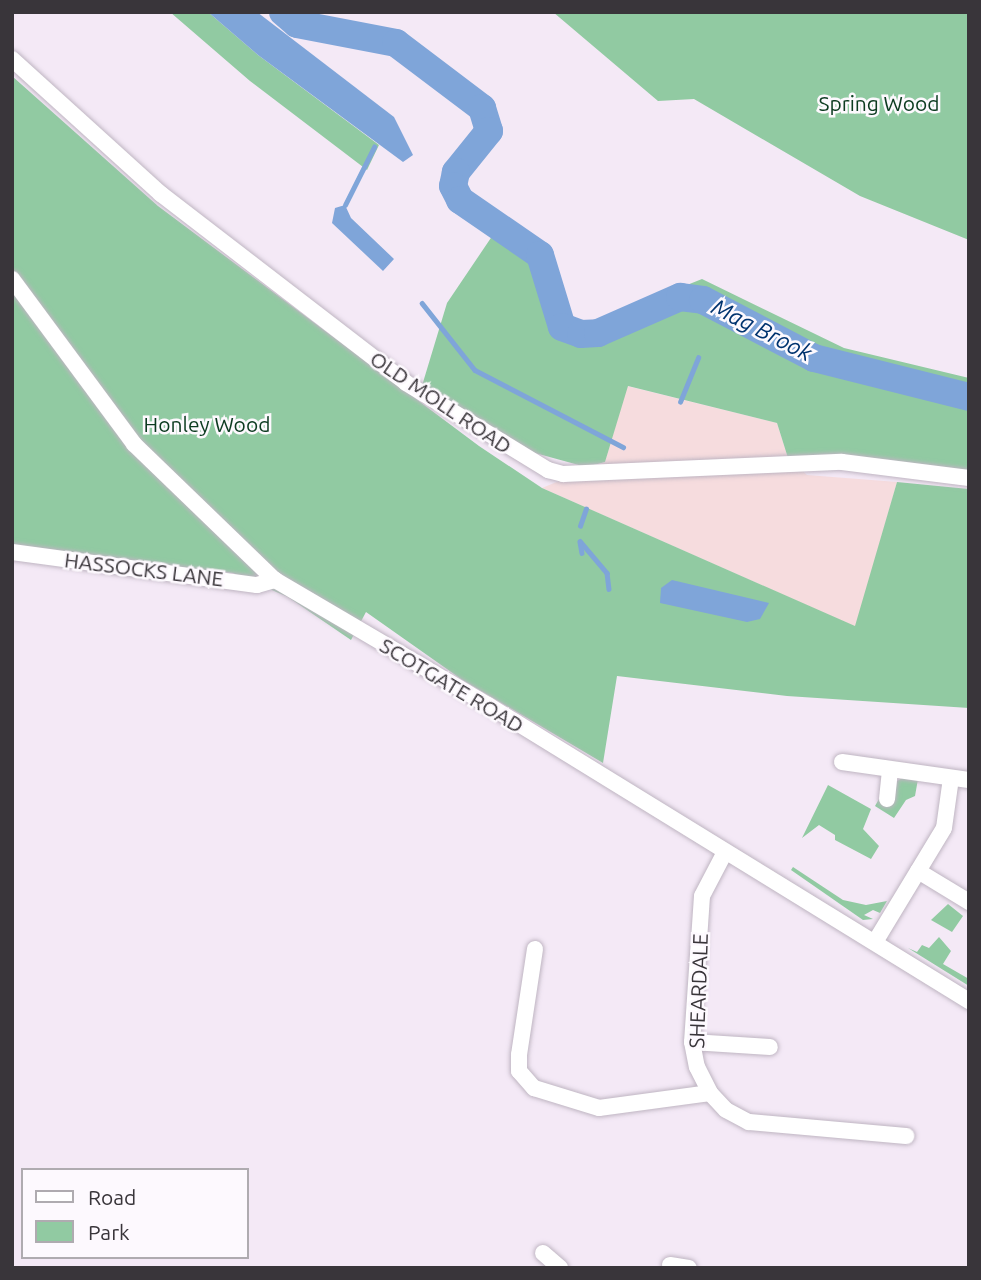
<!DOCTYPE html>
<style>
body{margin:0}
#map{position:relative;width:981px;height:1280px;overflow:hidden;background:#f4e9f6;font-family:Ubuntu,sans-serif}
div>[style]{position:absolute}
.industrial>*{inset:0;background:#f6dcde}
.green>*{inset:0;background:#91caa2}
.water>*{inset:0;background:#7fa5d9}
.stream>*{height:4.5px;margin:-2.25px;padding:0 2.25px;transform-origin:2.25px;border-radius:2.25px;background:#7fa5d9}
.river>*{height:28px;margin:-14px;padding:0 14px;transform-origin:14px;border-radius:14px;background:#7fa5d9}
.roads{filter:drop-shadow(0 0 2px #bfb5c2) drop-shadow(0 0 2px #bfb5c2)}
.minor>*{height:16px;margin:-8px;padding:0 8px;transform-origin:8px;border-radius:8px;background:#fff}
span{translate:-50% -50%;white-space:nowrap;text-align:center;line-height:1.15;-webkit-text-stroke:5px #fdf9fe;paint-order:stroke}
.park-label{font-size:21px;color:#0c3b20}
.street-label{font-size:21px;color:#39353a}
.water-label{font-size:23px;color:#00336f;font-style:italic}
.frame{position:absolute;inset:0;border:14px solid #39353a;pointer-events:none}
.legend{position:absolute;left:21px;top:1168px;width:228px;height:91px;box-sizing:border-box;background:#fdf9fe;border:2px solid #afabb0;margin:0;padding:9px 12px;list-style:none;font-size:21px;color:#39353a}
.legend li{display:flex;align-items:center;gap:14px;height:35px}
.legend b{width:35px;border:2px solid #afabb0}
</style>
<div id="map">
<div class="industrial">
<i style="clip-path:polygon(627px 386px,777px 423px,788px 458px,807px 475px,897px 482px,856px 627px,542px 488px,605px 462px)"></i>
</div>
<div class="green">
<i style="clip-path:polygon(170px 12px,208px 12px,258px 55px,379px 145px,367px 170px,250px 81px)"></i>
<i style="clip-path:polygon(553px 12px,969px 12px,969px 240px,860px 196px,694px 99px,658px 101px)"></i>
<i style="clip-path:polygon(12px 76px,158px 206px,479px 446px,542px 488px,855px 626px,897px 482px,969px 489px,969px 708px,787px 696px,617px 676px,603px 763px,461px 679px,366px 612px,351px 640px,288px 597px,233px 573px,12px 548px)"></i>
<i style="clip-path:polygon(503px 220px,543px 249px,569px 324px,579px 328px,702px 279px,844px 348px,969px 378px,969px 471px,788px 458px,777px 423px,628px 386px,605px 462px,586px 467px,513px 447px,421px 389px,447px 303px)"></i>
<i style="clip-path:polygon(904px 777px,918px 779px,915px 796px,906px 800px,894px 818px,875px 806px,879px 799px,894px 801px,897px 781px)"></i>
<i style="clip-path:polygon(828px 785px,871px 809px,863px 829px,879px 846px,871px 859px,835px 840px,835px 835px,819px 825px,802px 838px)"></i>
<i style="clip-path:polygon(793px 867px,843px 900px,866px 905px,887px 901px,880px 913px,873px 910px,864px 915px,873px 919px,863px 920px,791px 870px)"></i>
<i style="clip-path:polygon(948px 904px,963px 916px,952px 932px,931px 920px)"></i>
<i style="clip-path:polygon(939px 937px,951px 951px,943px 964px,969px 979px,969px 986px,908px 948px,917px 952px,922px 945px,929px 948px)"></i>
</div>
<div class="water">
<i style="clip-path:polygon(208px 12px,257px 12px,394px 117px,413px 155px,403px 162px,258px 55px)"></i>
<i style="clip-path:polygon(345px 205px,351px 218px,394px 259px,383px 271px,332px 223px,335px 208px)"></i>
<i style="clip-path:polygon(672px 580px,769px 603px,760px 619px,747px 622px,660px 603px,661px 588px)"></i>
</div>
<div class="stream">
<i style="left:345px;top:205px;width:65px;rotate:-63.4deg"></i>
<i style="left:422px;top:303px;width:85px;rotate:51.7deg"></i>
<i style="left:475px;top:370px;width:167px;rotate:27.5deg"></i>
<i style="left:680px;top:402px;width:48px;rotate:-67.8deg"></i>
<i style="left:580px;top:526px;width:18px;rotate:-71deg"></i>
<i style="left:580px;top:541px;width:42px;rotate:49.8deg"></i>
<i style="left:607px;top:573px;width:16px;rotate:83deg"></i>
<i style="left:580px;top:542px;width:11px;rotate:80deg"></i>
</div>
<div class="river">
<i style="left:283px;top:12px;width:18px;rotate:41deg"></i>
<i style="left:297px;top:24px;width:101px;rotate:10.9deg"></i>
<i style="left:396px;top:43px;width:108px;rotate:37.1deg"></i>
<i style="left:482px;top:108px;width:24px;rotate:73deg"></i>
<i style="left:489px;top:131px;width:53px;rotate:128.8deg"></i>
<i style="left:456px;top:172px;width:14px;rotate:102deg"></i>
<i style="left:453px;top:186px;width:16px;rotate:63deg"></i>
<i style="left:460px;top:200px;width:97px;rotate:34.5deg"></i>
<i style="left:540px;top:255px;width:75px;rotate:73deg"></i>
<i style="left:562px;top:327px;width:20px;rotate:20deg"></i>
<i style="left:581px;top:334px;width:17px;rotate:-3deg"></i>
<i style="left:598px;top:333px;width:90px;rotate:-23.7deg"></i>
<i style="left:680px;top:297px;width:23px;rotate:7deg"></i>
<i style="left:703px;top:300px;width:125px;rotate:27.6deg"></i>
<i style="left:814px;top:358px;width:160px;rotate:14.1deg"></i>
</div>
<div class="roads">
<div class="minor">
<i style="left:12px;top:59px;width:201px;rotate:42.2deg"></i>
<i style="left:161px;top:194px;width:309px;rotate:37.6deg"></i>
<i style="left:406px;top:383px;width:167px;rotate:31.5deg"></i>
<i style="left:548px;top:470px;width:16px;rotate:15deg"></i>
<i style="left:563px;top:474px;width:279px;rotate:-2.5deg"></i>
<i style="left:842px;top:462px;width:128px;rotate:7.2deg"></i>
<i style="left:12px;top:279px;width:205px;rotate:53.5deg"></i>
<i style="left:134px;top:444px;width:196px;rotate:44deg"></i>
<i style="left:275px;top:580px;width:247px;rotate:30.4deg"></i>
<i style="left:488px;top:705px;width:565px;rotate:31.61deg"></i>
<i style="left:12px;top:552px;width:247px;rotate:7.7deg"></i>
<i style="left:257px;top:585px;width:19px;rotate:-16deg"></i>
<i style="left:842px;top:762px;width:128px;rotate:8.1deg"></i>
<i style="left:887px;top:799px;width:30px;rotate:-84deg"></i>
<i style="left:725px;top:852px;width:50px;rotate:117.6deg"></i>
<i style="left:702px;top:896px;width:146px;rotate:93.9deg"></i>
<i style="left:692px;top:1042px;width:25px;rotate:79deg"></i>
<i style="left:697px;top:1067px;width:29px;rotate:63deg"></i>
<i style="left:710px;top:1093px;width:23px;rotate:47deg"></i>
<i style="left:726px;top:1110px;width:26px;rotate:28deg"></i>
<i style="left:749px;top:1122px;width:158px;rotate:5.1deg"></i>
<i style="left:918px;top:871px;width:60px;rotate:31.3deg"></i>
<i style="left:875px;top:942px;width:133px;rotate:-58.8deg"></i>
<i style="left:944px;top:828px;width:50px;rotate:-82deg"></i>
<i style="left:535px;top:949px;width:107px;rotate:98.6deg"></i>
<i style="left:519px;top:1055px;width:16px;rotate:90deg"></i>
<i style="left:519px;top:1071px;width:23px;rotate:49deg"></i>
<i style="left:534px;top:1088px;width:68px;rotate:17.1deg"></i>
<i style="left:599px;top:1108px;width:112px;rotate:-7.7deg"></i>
<i style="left:692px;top:1042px;width:78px;rotate:3.7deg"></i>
<i style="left:543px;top:1253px;width:23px;rotate:41deg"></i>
<i style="left:670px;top:1265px;width:19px;rotate:9deg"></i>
</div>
</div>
<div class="park-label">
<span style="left:879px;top:103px">Spring Wood</span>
<span style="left:207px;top:424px">Honley Wood</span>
</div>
<div class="street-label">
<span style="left:441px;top:402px;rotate:34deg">OLD MOLL ROAD</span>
<span style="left:144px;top:569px;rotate:7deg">HASSOCKS LANE</span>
<span style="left:452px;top:685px;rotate:31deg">SCOTGATE ROAD</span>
<span style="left:698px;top:991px;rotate:-88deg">SHEARDALE</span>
</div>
<div class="water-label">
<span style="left:762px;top:330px;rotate:27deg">Mag Brook</span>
</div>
<div class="frame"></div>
<ul class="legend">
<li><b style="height:9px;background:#fff"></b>Road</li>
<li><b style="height:19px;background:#91caa2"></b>Park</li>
</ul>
</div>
